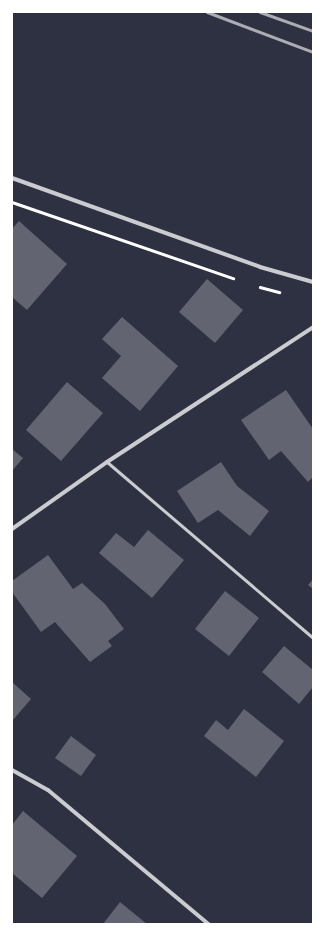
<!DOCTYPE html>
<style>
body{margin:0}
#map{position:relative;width:325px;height:936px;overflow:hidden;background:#2d3142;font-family:"PT Sans",sans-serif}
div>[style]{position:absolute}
.building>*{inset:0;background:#626471}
.path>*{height:2.5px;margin:-1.25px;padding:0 1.25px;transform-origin:1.25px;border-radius:1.25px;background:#fff}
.service>*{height:3px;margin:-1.5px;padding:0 1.5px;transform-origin:1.5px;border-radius:1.5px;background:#caccd0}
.minor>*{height:4px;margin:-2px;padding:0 2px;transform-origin:2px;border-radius:2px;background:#caccd0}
.rail>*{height:3px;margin:-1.5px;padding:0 1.5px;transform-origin:1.5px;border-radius:1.5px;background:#abadb3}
span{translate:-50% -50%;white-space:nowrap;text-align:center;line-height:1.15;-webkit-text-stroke:3px #fff;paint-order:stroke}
.frame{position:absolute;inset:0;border:13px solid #fff;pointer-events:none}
</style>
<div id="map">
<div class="building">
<i style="clip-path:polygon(19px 221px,67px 264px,27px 310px,12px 297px,12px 229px)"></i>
<i style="clip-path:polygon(207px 279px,243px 310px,215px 343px,179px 312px)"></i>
<i style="clip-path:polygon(122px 317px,178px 366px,140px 411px,102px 378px,121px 356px,102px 339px)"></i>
<i style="clip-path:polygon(67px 382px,103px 413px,61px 461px,26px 430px)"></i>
<i style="clip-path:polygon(286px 390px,313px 429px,313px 477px,308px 482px,281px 451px,269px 460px,241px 420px)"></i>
<i style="clip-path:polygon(12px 449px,23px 458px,12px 471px)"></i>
<i style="clip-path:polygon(221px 462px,237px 486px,269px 511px,250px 536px,218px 510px,198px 523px,177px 491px)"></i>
<i style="clip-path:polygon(148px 530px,184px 560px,152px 598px,99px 553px,116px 533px,134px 547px)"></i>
<i style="clip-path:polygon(48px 555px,73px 589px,82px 583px,105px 604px,124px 629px,108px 641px,112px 646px,90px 662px,55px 622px,41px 632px,12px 592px,12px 581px)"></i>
<i style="clip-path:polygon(313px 579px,313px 589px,308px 585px)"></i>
<i style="clip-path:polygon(225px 591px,259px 618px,229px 656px,195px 629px)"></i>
<i style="clip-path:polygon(284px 646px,313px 670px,313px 687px,299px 704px,262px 672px)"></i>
<i style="clip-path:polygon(12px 682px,31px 699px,12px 721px)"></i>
<i style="clip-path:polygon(244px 709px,284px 741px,256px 777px,204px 736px,216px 720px,228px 730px)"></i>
<i style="clip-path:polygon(71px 736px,96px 755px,81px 776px,55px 758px)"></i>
<i style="clip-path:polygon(23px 811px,77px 856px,42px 898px,12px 873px,12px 825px)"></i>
<i style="clip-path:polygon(120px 902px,147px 924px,103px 924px)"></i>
</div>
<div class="path">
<i style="left:12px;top:202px;width:234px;rotate:19deg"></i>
<i style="left:260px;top:287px;width:20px;rotate:15deg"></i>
</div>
<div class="service">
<i style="left:107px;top:462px;width:271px;rotate:40.5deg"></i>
</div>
<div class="minor">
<i style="left:12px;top:178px;width:263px;rotate:19.7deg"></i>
<i style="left:260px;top:267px;width:55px;rotate:15.8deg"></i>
<i style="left:12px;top:529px;width:116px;rotate:-35.2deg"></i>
<i style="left:107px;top:462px;width:246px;rotate:-33.2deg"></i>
<i style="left:12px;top:770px;width:41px;rotate:29.1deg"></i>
<i style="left:48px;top:790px;width:209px;rotate:39.9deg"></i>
</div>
<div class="rail">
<i style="left:207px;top:12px;width:113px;rotate:20.7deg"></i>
<i style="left:260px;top:12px;width:56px;rotate:19.7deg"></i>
</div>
<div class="frame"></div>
</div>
